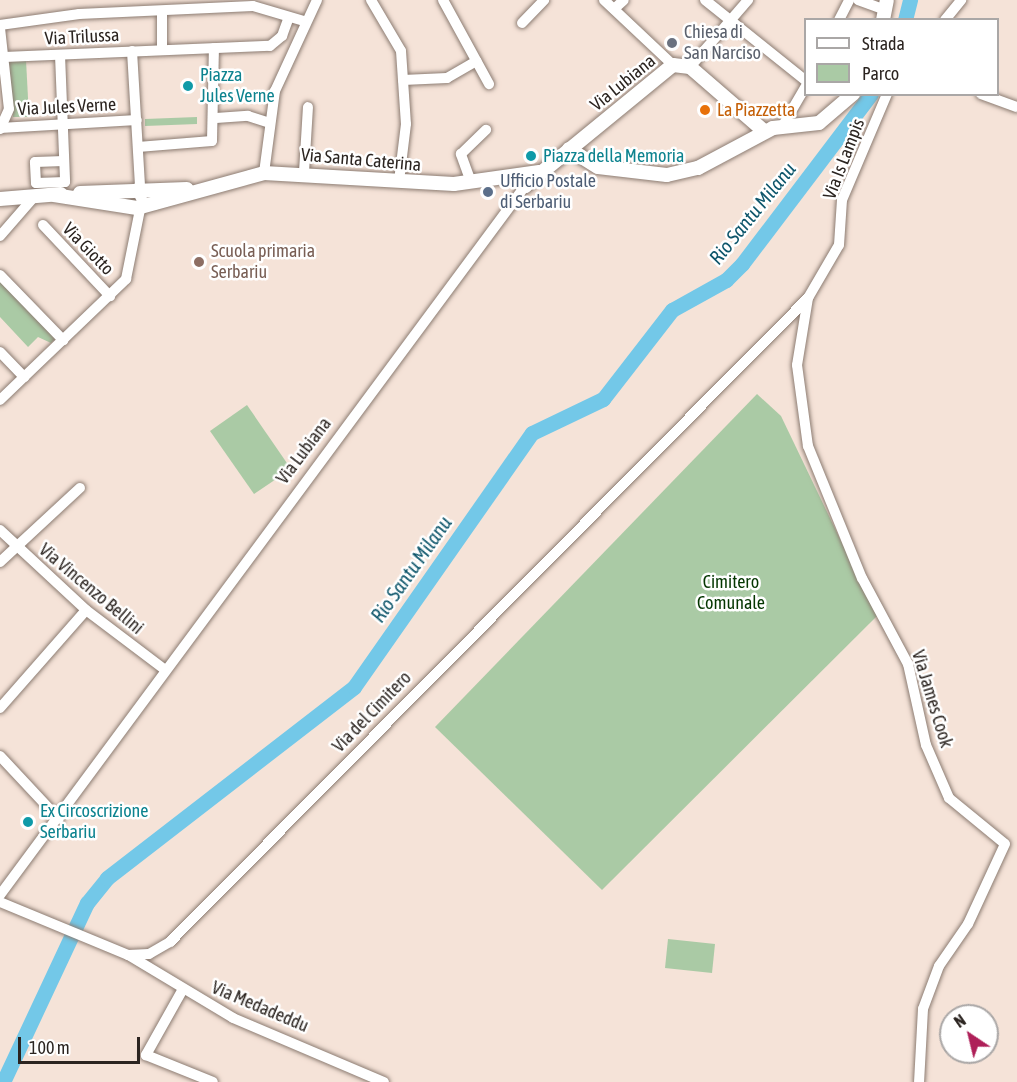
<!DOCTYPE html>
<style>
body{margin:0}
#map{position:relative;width:1017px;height:1082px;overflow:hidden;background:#f5e3d8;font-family:"Asap Condensed",sans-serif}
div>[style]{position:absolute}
.green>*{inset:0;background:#aacaa5}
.river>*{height:15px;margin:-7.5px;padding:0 7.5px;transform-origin:7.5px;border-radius:7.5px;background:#73c8e8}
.roads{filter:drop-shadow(0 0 2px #8c7c72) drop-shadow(0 0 2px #8c7c72)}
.minor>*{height:10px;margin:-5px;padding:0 5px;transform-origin:5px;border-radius:5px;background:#fff}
.major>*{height:14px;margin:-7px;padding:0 7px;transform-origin:7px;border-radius:7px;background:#fff}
.dots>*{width:16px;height:16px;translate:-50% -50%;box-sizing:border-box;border:3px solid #fff;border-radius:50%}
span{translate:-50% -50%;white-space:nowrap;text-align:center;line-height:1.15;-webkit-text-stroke:5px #fff;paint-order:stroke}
.worship-label{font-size:18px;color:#5b616d}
.left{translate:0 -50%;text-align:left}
.street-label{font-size:18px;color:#2b2420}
.culture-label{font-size:18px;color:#0d838f}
.food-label{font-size:18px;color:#c56008}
.service-label{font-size:18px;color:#4e5e75}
.education-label{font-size:18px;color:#785e54}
.park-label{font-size:18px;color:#043600}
.water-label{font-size:20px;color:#0e566b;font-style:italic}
.legend{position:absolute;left:804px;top:18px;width:195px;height:78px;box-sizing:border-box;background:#fff;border:2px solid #aaa7a6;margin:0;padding:8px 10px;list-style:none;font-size:18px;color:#2b2420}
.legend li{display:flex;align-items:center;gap:12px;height:30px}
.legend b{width:30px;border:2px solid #aaa7a6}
.north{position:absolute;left:939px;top:1004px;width:60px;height:60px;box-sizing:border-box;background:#fff;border:2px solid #aaa7a6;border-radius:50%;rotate:325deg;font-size:16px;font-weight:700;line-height:24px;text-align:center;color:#2b2420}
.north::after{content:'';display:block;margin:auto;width:21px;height:27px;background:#ae1f58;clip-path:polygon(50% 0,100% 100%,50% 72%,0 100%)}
.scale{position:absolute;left:18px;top:1037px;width:122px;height:27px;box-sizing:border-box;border:3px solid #2b2420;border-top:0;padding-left:8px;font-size:18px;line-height:21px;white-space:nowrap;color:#2b2420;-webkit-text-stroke:4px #fff;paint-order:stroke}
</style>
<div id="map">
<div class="green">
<i style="clip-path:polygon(9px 59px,26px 60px,29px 117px,13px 117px)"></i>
<i style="clip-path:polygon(197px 117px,197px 124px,145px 126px,145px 119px)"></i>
<i style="clip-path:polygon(0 281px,55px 339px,51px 343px,38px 337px,28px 347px,0 317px)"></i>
<i style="clip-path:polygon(757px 394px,781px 416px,877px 616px,602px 890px,435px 727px)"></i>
<i style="clip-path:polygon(247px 405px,291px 469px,254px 494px,210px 431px)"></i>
<i style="clip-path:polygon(668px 939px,715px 944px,712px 973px,665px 968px)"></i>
</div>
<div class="river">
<i style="left:905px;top:20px;width:21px;rotate:-76deg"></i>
<i style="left:3px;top:1082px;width:198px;rotate:-64.9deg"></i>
<i style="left:87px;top:903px;width:32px;rotate:-51deg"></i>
<i style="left:107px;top:878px;width:312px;rotate:-37.7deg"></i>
<i style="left:354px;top:687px;width:310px;rotate:-55deg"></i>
<i style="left:532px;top:433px;width:79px;rotate:-25.6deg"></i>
<i style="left:603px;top:399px;width:113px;rotate:-52.2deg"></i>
<i style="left:672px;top:310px;width:62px;rotate:-29.1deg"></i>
<i style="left:726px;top:280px;width:23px;rotate:-45deg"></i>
<i style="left:742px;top:264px;width:213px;rotate:-52.8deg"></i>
</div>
<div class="roads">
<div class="minor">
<i style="left:371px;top:0;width:59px;rotate:59.5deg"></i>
<i style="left:401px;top:51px;width:73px;rotate:86.1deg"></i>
<i style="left:406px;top:124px;width:57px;rotate:97deg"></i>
<i style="left:443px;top:0;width:96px;rotate:61.3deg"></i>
<i style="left:604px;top:0;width:95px;rotate:43.3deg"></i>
<i style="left:705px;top:0;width:129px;rotate:38.7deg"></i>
<i style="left:858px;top:0;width:30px;rotate:20deg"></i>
<i style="left:614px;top:9px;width:13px;rotate:-42deg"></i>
<i style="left:162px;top:11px;width:39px;rotate:90deg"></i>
<i style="left:839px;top:20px;width:22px;rotate:-63deg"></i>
<i style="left:945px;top:20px;width:26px;rotate:-51deg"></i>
<i style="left:522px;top:23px;width:32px;rotate:-46deg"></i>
<i style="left:0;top:25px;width:80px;rotate:-7.9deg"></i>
<i style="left:79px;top:14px;width:174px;rotate:-2.6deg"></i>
<i style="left:253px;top:6px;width:53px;rotate:16.4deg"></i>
<i style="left:0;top:28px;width:81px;rotate:83.7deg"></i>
<i style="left:9px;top:109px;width:22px;rotate:114deg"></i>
<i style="left:132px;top:51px;width:133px;rotate:86.6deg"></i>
<i style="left:60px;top:55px;width:127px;rotate:87.7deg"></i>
<i style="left:65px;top:182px;width:29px;rotate:178deg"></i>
<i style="left:36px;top:183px;width:21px;rotate:-93deg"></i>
<i style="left:35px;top:162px;width:29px;rotate:-2deg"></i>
<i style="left:4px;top:57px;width:266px;rotate:-2.4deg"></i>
<i style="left:270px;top:46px;width:16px;rotate:-40deg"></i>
<i style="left:282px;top:36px;width:20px;rotate:-70deg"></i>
<i style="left:690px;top:67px;width:89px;rotate:-49.1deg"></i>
<i style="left:403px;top:80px;width:44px;rotate:-2.6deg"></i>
<i style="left:447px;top:78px;width:34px;rotate:-30deg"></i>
<i style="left:981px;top:94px;width:38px;rotate:20deg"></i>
<i style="left:216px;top:118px;width:32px;rotate:-4deg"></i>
<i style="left:248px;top:116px;width:23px;rotate:18deg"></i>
<i style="left:782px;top:127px;width:48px;rotate:-59.7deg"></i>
<i style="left:0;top:128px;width:137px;rotate:-3.3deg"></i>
<i style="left:138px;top:147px;width:74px;rotate:-4.6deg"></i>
<i style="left:212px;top:141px;width:93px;rotate:-88.8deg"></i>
<i style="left:304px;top:172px;width:65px;rotate:-86.5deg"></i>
<i style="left:264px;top:173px;width:83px;rotate:-82.4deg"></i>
<i style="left:275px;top:91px;width:100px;rotate:-65.2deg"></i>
<i style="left:471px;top:182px;width:30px;rotate:-110deg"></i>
<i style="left:461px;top:154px;width:35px;rotate:-44deg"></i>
<i style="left:43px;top:225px;width:98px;rotate:46.7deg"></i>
<i style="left:0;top:236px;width:52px;rotate:-48.9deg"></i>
<i style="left:0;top:275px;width:91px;rotate:45.9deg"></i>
<i style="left:808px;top:298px;width:68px;rotate:99.3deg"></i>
<i style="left:797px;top:365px;width:82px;rotate:82.3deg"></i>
<i style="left:808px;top:446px;width:143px;rotate:67.8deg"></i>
<i style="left:862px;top:578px;width:98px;rotate:61.9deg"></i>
<i style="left:908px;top:664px;width:83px;rotate:77.5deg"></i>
<i style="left:926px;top:745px;width:58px;rotate:66.5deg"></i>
<i style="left:949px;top:798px;width:72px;rotate:39.4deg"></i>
<i style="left:1005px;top:844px;width:88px;rotate:114.8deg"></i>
<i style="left:968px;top:924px;width:51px;rotate:124.6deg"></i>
<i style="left:939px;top:966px;width:46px;rotate:110.4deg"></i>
<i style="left:923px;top:1009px;width:73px;rotate:93.1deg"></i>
<i style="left:0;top:352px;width:35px;rotate:46deg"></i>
<i style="left:0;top:400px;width:175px;rotate:-43.8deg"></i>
<i style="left:126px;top:279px;width:81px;rotate:-78.6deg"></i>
<i style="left:142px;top:200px;width:13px;rotate:-119deg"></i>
<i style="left:0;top:530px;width:117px;rotate:42.9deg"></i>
<i style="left:86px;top:610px;width:98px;rotate:37.1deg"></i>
<i style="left:0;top:562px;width:109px;rotate:-42.8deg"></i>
<i style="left:0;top:708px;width:130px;rotate:-48.7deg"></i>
<i style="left:0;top:756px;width:86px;rotate:46.9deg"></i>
<i style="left:0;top:895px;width:882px;rotate:-53.48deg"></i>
<i style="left:0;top:902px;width:139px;rotate:22.5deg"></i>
<i style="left:128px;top:955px;width:21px;rotate:-3deg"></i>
<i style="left:149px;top:954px;width:24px;rotate:-30deg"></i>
<i style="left:170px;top:942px;width:907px;rotate:-45.27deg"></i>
<i style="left:808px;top:298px;width:61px;rotate:-59.7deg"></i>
<i style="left:839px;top:245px;width:45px;rotate:-86.2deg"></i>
<i style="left:842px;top:200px;width:115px;rotate:-67deg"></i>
<i style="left:130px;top:956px;width:120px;rotate:31deg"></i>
<i style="left:233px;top:1018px;width:164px;rotate:23deg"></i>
<i style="left:183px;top:989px;width:76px;rotate:119.3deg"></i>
<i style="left:146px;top:1055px;width:72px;rotate:21.9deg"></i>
</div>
<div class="major">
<i style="left:883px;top:20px;width:20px;rotate:-79deg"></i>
<i style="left:569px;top:149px;width:34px;rotate:32deg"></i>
<i style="left:598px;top:167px;width:69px;rotate:6.6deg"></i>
<i style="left:667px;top:175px;width:32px;rotate:-13deg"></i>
<i style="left:698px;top:168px;width:85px;rotate:-28.1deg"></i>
<i style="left:773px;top:128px;width:46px;rotate:-6.2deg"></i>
<i style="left:819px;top:123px;width:45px;rotate:-40.5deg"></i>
<i style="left:514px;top:176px;width:15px;rotate:42deg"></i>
<i style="left:525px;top:186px;width:191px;rotate:-39.3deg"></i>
<i style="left:673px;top:65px;width:17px;rotate:7deg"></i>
<i style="left:690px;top:67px;width:98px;rotate:40.9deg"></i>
<i style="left:80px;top:193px;width:107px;rotate:-2.1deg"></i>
<i style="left:54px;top:195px;width:84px;rotate:8.9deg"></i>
<i style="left:137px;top:208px;width:132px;rotate:-15.4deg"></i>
<i style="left:264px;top:173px;width:190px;rotate:3.3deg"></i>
<i style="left:454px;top:184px;width:86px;rotate:-8deg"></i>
<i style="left:0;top:199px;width:61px;rotate:-4.7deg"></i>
</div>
</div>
<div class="dots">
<i style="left:672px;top:43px;background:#6b7280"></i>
<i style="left:188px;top:86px;background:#0f9aa8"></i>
<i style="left:705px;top:110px;background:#e8710a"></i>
<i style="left:531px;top:156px;background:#0f9aa8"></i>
<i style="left:488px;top:192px;background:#5c6f8a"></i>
<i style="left:199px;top:262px;background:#8d6e63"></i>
<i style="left:28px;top:822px;background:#0f9aa8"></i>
</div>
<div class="worship-label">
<span class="left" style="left:684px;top:43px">Chiesa di<br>San Narciso</span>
</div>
<div class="street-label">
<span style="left:82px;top:37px;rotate:-3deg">Via Trilussa</span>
<span style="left:623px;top:83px;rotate:-39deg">Via Lubiana</span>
<span style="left:67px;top:107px;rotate:-3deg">Via Jules Verne</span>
<span style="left:844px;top:159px;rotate:-69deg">Via Is Lampis</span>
<span style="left:361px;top:160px;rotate:5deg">Via Santa Caterina</span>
<span style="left:88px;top:249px;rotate:46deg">Via Giotto</span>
<span style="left:304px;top:451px;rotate:-53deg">Via Lubiana</span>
<span style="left:91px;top:589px;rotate:40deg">Via Vincenzo Bellini</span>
<span style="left:932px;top:699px;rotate:73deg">Via James Cook</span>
<span style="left:372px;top:712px;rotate:-46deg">Via del Cimitero</span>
<span style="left:260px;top:1007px;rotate:23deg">Via Medadeddu</span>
</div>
<div class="culture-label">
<span class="left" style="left:200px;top:86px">Piazza<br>Jules Verne</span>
<span class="left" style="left:543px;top:156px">Piazza della Memoria</span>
<span class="left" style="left:40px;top:822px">Ex Circoscrizione<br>Serbariu</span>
</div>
<div class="food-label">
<span class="left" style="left:717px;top:110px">La Piazzetta</span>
</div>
<div class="service-label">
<span class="left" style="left:500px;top:192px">Ufficio Postale<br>di Serbariu</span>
</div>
<div class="education-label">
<span class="left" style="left:211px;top:262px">Scuola primaria<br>Serbariu</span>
</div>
<div class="park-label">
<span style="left:731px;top:593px">Cimitero<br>Comunale</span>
</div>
<div class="water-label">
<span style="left:752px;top:213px;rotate:-51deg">Rio Santu Milanu</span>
<span style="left:411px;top:569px;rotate:-55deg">Rio Santu Milanu</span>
</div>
<ul class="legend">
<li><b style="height:8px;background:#fff"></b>Strada</li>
<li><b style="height:16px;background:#aacaa5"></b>Parco</li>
</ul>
<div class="north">N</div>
<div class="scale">100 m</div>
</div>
